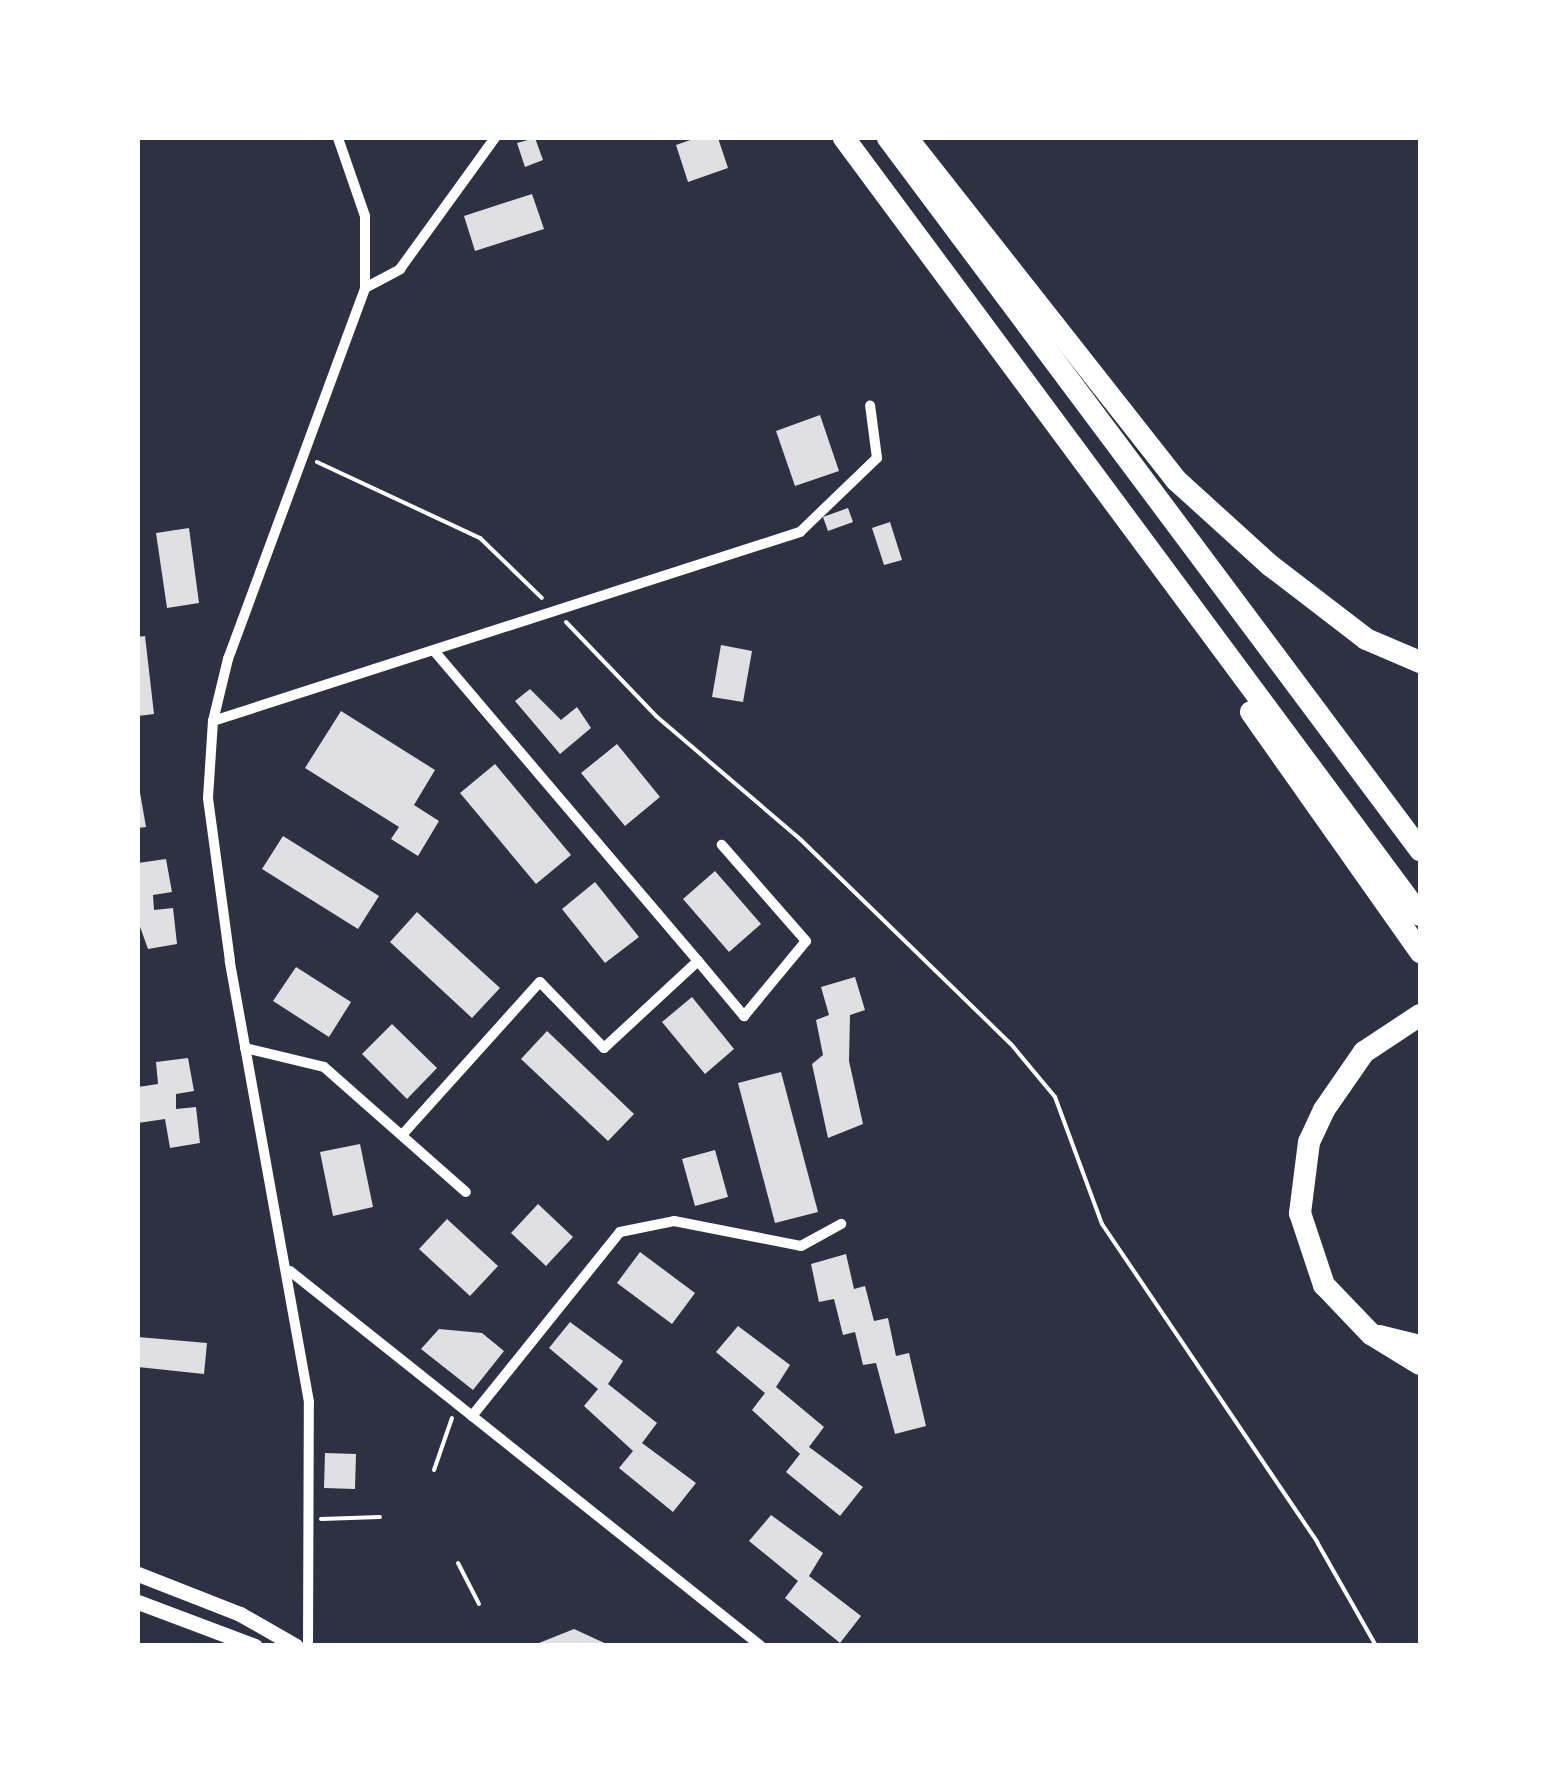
<!DOCTYPE html>
<style>
body{margin:0}
#map{position:relative;width:1558px;height:1783px;overflow:hidden;background:#2d3142;font-family:Helvetica,sans-serif}
div>[style]{position:absolute}
.building>*{inset:0;background:#e0e0e3}
.path>*{height:4px;margin:-2px;padding:0 2px;transform-origin:2px;border-radius:2px;background:#fff}
.minor>*{height:10px;margin:-5px;padding:0 5px;transform-origin:5px;border-radius:5px;background:#fff}
.tertiary>*{height:15px;margin:-7.5px;padding:0 7.5px;transform-origin:7.5px;border-radius:7.5px;background:#fff}
.motorway>*{height:22px;margin:-11px;padding:0 11px;transform-origin:11px;border-radius:11px;background:#fff}
span{translate:-50% -50%;white-space:nowrap;text-align:center;line-height:1.15;-webkit-text-stroke:8px #fff;paint-order:stroke}
.frame{position:absolute;inset:0;border:140px solid #fff;pointer-events:none}
</style>
<div id="map">
<div class="building">
<i style="clip-path:polygon(535px 138px,543px 160px,525px 167px,517px 143px)"></i>
<i style="clip-path:polygon(696px 138px,718px 138px,728px 168px,688px 182px,676px 145px)"></i>
<i style="clip-path:polygon(532px 194px,544px 229px,475px 251px,464px 216px)"></i>
<i style="clip-path:polygon(820px 415px,839px 471px,795px 486px,776px 431px)"></i>
<i style="clip-path:polygon(848px 508px,853px 522px,828px 531px,823px 517px)"></i>
<i style="clip-path:polygon(890px 522px,902px 560px,884px 565px,872px 528px)"></i>
<i style="clip-path:polygon(189px 528px,199px 603px,167px 608px,156px 533px)"></i>
<i style="clip-path:polygon(145px 636px,154px 714px,138px 716px,138px 637px)"></i>
<i style="clip-path:polygon(721px 645px,752px 651px,743px 702px,712px 697px)"></i>
<i style="clip-path:polygon(530px 689px,561px 720px,577px 707px,591px 728px,560px 754px,515px 701px)"></i>
<i style="clip-path:polygon(341px 711px,435px 770px,414px 805px,439px 821px,418px 856px,391px 839px,399px 827px,305px 768px)"></i>
<i style="clip-path:polygon(617px 744px,660px 797px,625px 826px,581px 773px)"></i>
<i style="clip-path:polygon(495px 764px,571px 855px,536px 884px,460px 793px)"></i>
<i style="clip-path:polygon(138px 781px,146px 827px,138px 828px)"></i>
<i style="clip-path:polygon(283px 836px,379px 896px,358px 929px,262px 869px)"></i>
<i style="clip-path:polygon(166px 859px,172px 892px,153px 895px,154px 910px,173px 908px,177px 944px,148px 949px,138px 921px,138px 863px)"></i>
<i style="clip-path:polygon(715px 871px,761px 924px,729px 952px,683px 899px)"></i>
<i style="clip-path:polygon(595px 882px,639px 937px,605px 963px,562px 909px)"></i>
<i style="clip-path:polygon(417px 912px,500px 988px,472px 1018px,390px 942px)"></i>
<i style="clip-path:polygon(296px 967px,351px 1002px,329px 1037px,273px 1001px)"></i>
<i style="clip-path:polygon(855px 977px,865px 1010px,850px 1015px,849px 1061px,863px 1124px,828px 1138px,812px 1064px,823px 1055px,816px 1020px,829px 1015px,821px 987px)"></i>
<i style="clip-path:polygon(692px 997px,734px 1049px,705px 1074px,662px 1022px)"></i>
<i style="clip-path:polygon(392px 1024px,437px 1068px,407px 1099px,362px 1054px)"></i>
<i style="clip-path:polygon(547px 1031px,634px 1114px,608px 1141px,521px 1059px)"></i>
<i style="clip-path:polygon(188px 1058px,194px 1091px,176px 1094px,176px 1109px,196px 1107px,200px 1143px,170px 1148px,165px 1119px,138px 1123px,138px 1087px,158px 1084px,156px 1062px)"></i>
<i style="clip-path:polygon(781px 1072px,818px 1212px,775px 1223px,738px 1083px)"></i>
<i style="clip-path:polygon(360px 1144px,373px 1207px,333px 1216px,320px 1152px)"></i>
<i style="clip-path:polygon(715px 1150px,728px 1197px,695px 1206px,682px 1159px)"></i>
<i style="clip-path:polygon(538px 1204px,573px 1237px,546px 1266px,511px 1233px)"></i>
<i style="clip-path:polygon(447px 1219px,498px 1266px,470px 1296px,419px 1249px)"></i>
<i style="clip-path:polygon(640px 1252px,695px 1293px,672px 1324px,617px 1283px)"></i>
<i style="clip-path:polygon(846px 1254px,854px 1289px,865px 1286px,874px 1321px,888px 1318px,896px 1356px,909px 1353px,926px 1426px,895px 1434px,876px 1363px,863px 1365px,855px 1332px,843px 1335px,834px 1299px,819px 1302px,811px 1264px)"></i>
<i style="clip-path:polygon(570px 1322px,623px 1361px,608px 1384px,657px 1423px,642px 1443px,696px 1483px,673px 1512px,619px 1468px,633px 1451px,584px 1406px,598px 1389px,549px 1348px)"></i>
<i style="clip-path:polygon(738px 1326px,790px 1365px,776px 1387px,824px 1427px,809px 1447px,863px 1487px,840px 1516px,786px 1472px,800px 1454px,752px 1410px,765px 1393px,716px 1352px)"></i>
<i style="clip-path:polygon(439px 1329px,482px 1333px,504px 1351px,473px 1390px,421px 1349px)"></i>
<i style="clip-path:polygon(138px 1337px,207px 1343px,204px 1374px,138px 1367px)"></i>
<i style="clip-path:polygon(325px 1453px,356px 1454px,355px 1489px,324px 1488px)"></i>
<i style="clip-path:polygon(771px 1515px,823px 1553px,809px 1576px,861px 1616px,840px 1643px,785px 1598px,798px 1581px,749px 1541px)"></i>
<i style="clip-path:polygon(574px 1629px,611px 1646px,534px 1646px,534px 1645px)"></i>
</div>
<div class="path">
<i style="left:317px;top:462px;width:180px;rotate:25deg"></i>
<i style="left:480px;top:538px;width:86px;rotate:44.1deg"></i>
<i style="left:566px;top:622px;width:130px;rotate:46.2deg"></i>
<i style="left:656px;top:716px;width:189px;rotate:40.5deg"></i>
<i style="left:800px;top:839px;width:294px;rotate:44.2deg"></i>
<i style="left:1011px;top:1044px;width:69px;rotate:50.3deg"></i>
<i style="left:1055px;top:1097px;width:135px;rotate:69.7deg"></i>
<i style="left:1102px;top:1224px;width:384px;rotate:55.9deg"></i>
<i style="left:1317px;top:1542px;width:120px;rotate:60.4deg"></i>
<i style="left:434px;top:1470px;width:55px;rotate:-70.9deg"></i>
<i style="left:321px;top:1519px;width:59px;rotate:-1.9deg"></i>
<i style="left:458px;top:1563px;width:46px;rotate:62.9deg"></i>
</div>
<div class="minor">
<i style="left:365px;top:288px;width:40px;rotate:-28deg"></i>
<i style="left:400px;top:269px;width:162px;rotate:-54.1deg"></i>
<i style="left:213px;top:721px;width:617px;rotate:-17.85deg"></i>
<i style="left:800px;top:532px;width:107px;rotate:-43.9deg"></i>
<i style="left:877px;top:458px;width:53px;rotate:-97.5deg"></i>
<i style="left:698px;top:961px;width:72px;rotate:50.1deg"></i>
<i style="left:744px;top:1016px;width:97px;rotate:-50.4deg"></i>
<i style="left:806px;top:941px;width:128px;rotate:-131.2deg"></i>
<i style="left:245px;top:1048px;width:81px;rotate:13.5deg"></i>
<i style="left:324px;top:1067px;width:189px;rotate:41.4deg"></i>
<i style="left:402px;top:1135px;width:206px;rotate:-48deg"></i>
<i style="left:540px;top:982px;width:92px;rotate:45.9deg"></i>
<i style="left:604px;top:1048px;width:128px;rotate:-42.8deg"></i>
<i style="left:698px;top:961px;width:406px;rotate:-130.4deg"></i>
<i style="left:290px;top:1271px;width:602px;rotate:38.53deg"></i>
<i style="left:472px;top:1416px;width:236px;rotate:-51.2deg"></i>
<i style="left:620px;top:1232px;width:55px;rotate:-11.5deg"></i>
<i style="left:674px;top:1221px;width:129px;rotate:11.1deg"></i>
<i style="left:801px;top:1246px;width:46px;rotate:-28.8deg"></i>
<i style="left:308px;top:1646px;width:244px;rotate:-89.8deg"></i>
<i style="left:309px;top:1402px;width:448px;rotate:-100.2deg"></i>
<i style="left:230px;top:961px;width:164px;rotate:-97.7deg"></i>
<i style="left:208px;top:798px;width:77px;rotate:-86.3deg"></i>
<i style="left:213px;top:721px;width:64px;rotate:-76.4deg"></i>
<i style="left:228px;top:659px;width:395px;rotate:-69.7deg"></i>
<i style="left:365px;top:288px;width:72px;rotate:-90deg"></i>
<i style="left:365px;top:216px;width:83px;rotate:-109.1deg"></i>
</div>
<div class="tertiary">
<i style="left:138px;top:1574px;width:110px;rotate:21.4deg"></i>
<i style="left:240px;top:1614px;width:64px;rotate:29.7deg"></i>
<i style="left:138px;top:1602px;width:125px;rotate:20.6deg"></i>
</div>
<div class="motorway">
<i style="left:844px;top:138px;width:967px;rotate:53.45deg"></i>
<i style="left:888px;top:138px;width:889px;rotate:53.23deg"></i>
<i style="left:907px;top:138px;width:435px;rotate:51.8deg"></i>
<i style="left:1176px;top:480px;width:128px;rotate:42.2deg"></i>
<i style="left:1271px;top:566px;width:120px;rotate:37.5deg"></i>
<i style="left:1366px;top:639px;width:59px;rotate:23.1deg"></i>
<i style="left:1251px;top:712px;width:294px;rotate:54.8deg"></i>
<i style="left:1420px;top:1015px;width:67px;rotate:146.5deg"></i>
<i style="left:1364px;top:1052px;width:70px;rotate:124.6deg"></i>
<i style="left:1324px;top:1110px;width:35px;rotate:115deg"></i>
<i style="left:1309px;top:1142px;width:72px;rotate:97.2deg"></i>
<i style="left:1300px;top:1213px;width:76px;rotate:71.6deg"></i>
<i style="left:1324px;top:1285px;width:68px;rotate:46.2deg"></i>
<i style="left:1371px;top:1334px;width:57px;rotate:31.5deg"></i>
<i style="left:1379px;top:1336px;width:42px;rotate:13.7deg"></i>
</div>
<div class="frame"></div>
</div>
